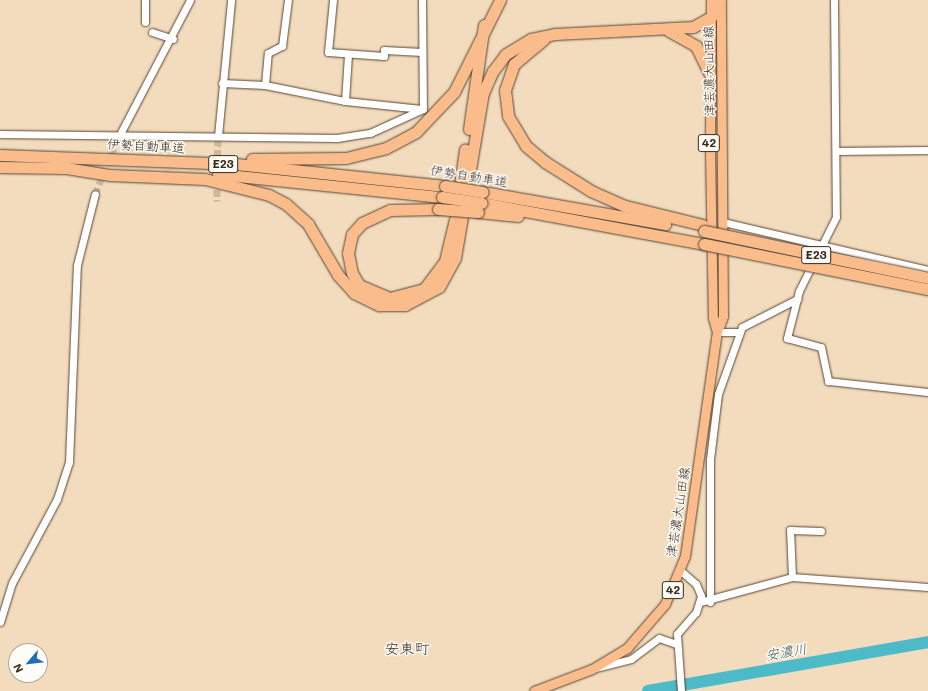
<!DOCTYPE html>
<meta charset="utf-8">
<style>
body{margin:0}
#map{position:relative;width:928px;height:691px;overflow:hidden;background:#f3dcbd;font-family:Mali,"Klee One",sans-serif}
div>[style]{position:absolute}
.river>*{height:12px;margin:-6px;padding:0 6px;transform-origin:6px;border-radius:6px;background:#4dbac8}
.minor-tunnel>*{height:7px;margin-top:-3.5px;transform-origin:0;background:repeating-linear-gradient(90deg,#ceb89d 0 7px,transparent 0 10.5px)}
.roads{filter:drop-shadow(0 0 1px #574536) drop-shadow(0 0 1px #574536)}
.minor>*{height:7px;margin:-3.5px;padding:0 3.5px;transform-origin:3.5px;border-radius:3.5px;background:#fff}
.major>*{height:9px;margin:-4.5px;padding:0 4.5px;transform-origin:4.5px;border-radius:4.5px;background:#fabc8b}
.highway>*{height:11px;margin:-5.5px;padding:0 5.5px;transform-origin:5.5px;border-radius:5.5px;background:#fabc8b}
.bridges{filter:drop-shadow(0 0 1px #574536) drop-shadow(0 0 1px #574536)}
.highway-bridge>*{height:11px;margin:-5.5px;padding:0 5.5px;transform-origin:5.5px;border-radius:5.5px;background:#fabc8b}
span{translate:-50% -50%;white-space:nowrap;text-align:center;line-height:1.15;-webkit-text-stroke:3px #fdfcf7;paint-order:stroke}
.shield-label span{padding:1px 3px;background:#fdfcf7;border:1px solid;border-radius:3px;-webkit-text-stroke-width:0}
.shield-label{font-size:12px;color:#3b2a1e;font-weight:700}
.street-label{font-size:13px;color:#3b2a1e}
.water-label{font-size:14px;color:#415c5a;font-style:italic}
.quarter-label{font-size:15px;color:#3b2a1e}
.north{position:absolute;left:8px;top:643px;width:40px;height:40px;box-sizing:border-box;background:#fdfcf7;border:1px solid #afa8a0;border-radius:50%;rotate:242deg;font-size:11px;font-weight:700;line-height:16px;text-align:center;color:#3b2a1e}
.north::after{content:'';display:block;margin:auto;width:14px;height:18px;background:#1f6fb2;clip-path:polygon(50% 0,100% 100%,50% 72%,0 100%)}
</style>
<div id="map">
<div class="river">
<i style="left:648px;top:691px;width:284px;rotate:-9.9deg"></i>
</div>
<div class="minor-tunnel">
<i style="left:217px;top:167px;width:31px;rotate:-88deg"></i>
<i style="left:217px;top:179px;width:22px;rotate:90deg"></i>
<i style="left:95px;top:194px;width:63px;rotate:-67.5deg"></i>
</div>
<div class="roads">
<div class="minor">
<i style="left:145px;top:0;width:22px;rotate:90deg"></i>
<i style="left:333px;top:0;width:52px;rotate:95.5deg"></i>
<i style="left:328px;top:52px;width:56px;rotate:4.1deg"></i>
<i style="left:384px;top:56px;width:6px;rotate:-90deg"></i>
<i style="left:384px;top:50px;width:38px;rotate:3deg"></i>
<i style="left:422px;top:0;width:109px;rotate:89.5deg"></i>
<i style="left:834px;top:0;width:217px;rotate:89.5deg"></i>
<i style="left:836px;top:217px;width:83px;rotate:116.6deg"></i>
<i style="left:799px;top:291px;width:49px;rotate:104.3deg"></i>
<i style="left:787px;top:338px;width:35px;rotate:15deg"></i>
<i style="left:821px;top:347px;width:35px;rotate:78deg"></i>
<i style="left:828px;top:381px;width:101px;rotate:6.3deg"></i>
<i style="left:152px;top:32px;width:22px;rotate:18deg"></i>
<i style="left:222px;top:83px;width:43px;rotate:2.7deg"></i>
<i style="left:265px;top:85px;width:82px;rotate:11.3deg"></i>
<i style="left:345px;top:101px;width:77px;rotate:5.9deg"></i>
<i style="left:265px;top:85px;width:32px;rotate:-85deg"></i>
<i style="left:268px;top:53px;width:16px;rotate:-27deg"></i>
<i style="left:282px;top:46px;width:46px;rotate:-82.6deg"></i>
<i style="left:345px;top:101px;width:47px;rotate:-86.3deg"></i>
<i style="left:0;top:134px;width:337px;rotate:0.7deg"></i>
<i style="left:337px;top:138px;width:33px;rotate:-9deg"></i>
<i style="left:370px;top:133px;width:58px;rotate:-24.4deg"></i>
<i style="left:119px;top:136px;width:153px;rotate:-62.4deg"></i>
<i style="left:218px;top:136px;width:137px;rotate:-84.5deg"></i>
<i style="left:836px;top:151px;width:92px;rotate:-0.6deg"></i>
<i style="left:723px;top:222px;width:211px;rotate:13.2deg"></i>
<i style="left:717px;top:332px;width:22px"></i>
<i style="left:681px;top:571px;width:20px;rotate:41deg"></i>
<i style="left:696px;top:584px;width:13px;rotate:67deg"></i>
<i style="left:701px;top:596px;width:17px;rotate:107deg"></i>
<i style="left:696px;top:612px;width:29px;rotate:131deg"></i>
<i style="left:677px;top:634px;width:57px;rotate:86deg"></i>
<i style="left:792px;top:577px;width:47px;rotate:-92.4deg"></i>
<i style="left:790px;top:530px;width:31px;rotate:2deg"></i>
<i style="left:700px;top:602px;width:95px;rotate:-15.2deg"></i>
<i style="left:792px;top:577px;width:136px;rotate:4.2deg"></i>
<i style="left:710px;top:602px;width:143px;rotate:-90deg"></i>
<i style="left:710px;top:459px;width:65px;rotate:-83deg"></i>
<i style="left:718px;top:394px;width:71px;rotate:-70.3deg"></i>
<i style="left:742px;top:327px;width:62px;rotate:-27deg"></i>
<i style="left:0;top:622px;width:41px;rotate:-72.9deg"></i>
<i style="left:12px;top:583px;width:95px;rotate:-61.8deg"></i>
<i style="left:57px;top:499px;width:39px;rotate:-72deg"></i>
<i style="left:69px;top:462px;width:197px;rotate:-87.7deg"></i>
<i style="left:77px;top:265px;width:73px;rotate:-75.8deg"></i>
<i style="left:595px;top:668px;width:37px;rotate:-14deg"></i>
<i style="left:631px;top:659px;width:35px;rotate:-37deg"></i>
<i style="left:659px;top:638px;width:18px;rotate:19deg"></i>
</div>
<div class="major">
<i style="left:711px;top:0;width:150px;rotate:90.4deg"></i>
<i style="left:710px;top:150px;width:168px;rotate:89deg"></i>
<i style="left:713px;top:318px;width:15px;rotate:74deg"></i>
<i style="left:534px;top:691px;width:62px;rotate:-20.8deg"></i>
<i style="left:592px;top:669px;width:41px;rotate:-31deg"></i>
<i style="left:627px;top:648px;width:58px;rotate:-49.2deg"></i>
<i style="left:665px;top:604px;width:52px;rotate:-67.4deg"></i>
<i style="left:685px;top:556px;width:226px;rotate:-81.9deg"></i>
<i style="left:717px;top:332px;width:17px;rotate:-69deg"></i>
<i style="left:723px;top:316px;width:316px;rotate:-90.4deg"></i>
</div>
<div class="highway">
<i style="left:669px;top:31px;width:31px;rotate:29deg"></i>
<i style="left:696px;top:46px;width:30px;rotate:64deg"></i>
<i style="left:544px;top:39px;width:39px;rotate:140deg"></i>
<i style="left:514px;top:64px;width:28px;rotate:109deg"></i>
<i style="left:505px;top:90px;width:26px;rotate:83deg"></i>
<i style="left:508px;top:116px;width:35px;rotate:59deg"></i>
<i style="left:526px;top:146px;width:25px;rotate:40deg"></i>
<i style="left:545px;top:162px;width:54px;rotate:32.2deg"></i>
<i style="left:591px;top:191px;width:37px;rotate:24deg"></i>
<i style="left:625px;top:206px;width:80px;rotate:13.7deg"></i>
<i style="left:469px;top:129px;width:105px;rotate:-81.8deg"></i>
<i style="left:0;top:155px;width:236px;rotate:2.2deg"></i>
<i style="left:236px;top:164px;width:210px;rotate:6deg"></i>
<i style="left:252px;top:159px;width:94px;rotate:-0.6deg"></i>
<i style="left:346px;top:158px;width:41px;rotate:-14deg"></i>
<i style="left:386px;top:148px;width:34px;rotate:-28deg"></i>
<i style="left:416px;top:132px;width:55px;rotate:-46.5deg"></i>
<i style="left:454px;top:92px;width:103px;rotate:-63.4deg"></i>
<i style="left:0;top:167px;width:67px;rotate:0.9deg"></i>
<i style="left:60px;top:167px;width:51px;rotate:9.1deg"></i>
<i style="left:110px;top:175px;width:95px;rotate:2.4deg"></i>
<i style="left:205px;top:179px;width:66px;rotate:14deg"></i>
<i style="left:269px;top:195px;width:19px;rotate:28deg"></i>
<i style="left:286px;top:204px;width:30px;rotate:42deg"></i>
<i style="left:308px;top:224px;width:59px;rotate:59.5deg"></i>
<i style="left:338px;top:275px;width:24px;rotate:48deg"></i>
<i style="left:354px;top:293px;width:28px;rotate:26deg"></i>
<i style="left:379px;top:305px;width:26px"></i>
<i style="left:405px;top:305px;width:38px;rotate:-28deg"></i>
<i style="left:439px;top:287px;width:33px;rotate:-61deg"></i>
<i style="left:455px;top:258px;width:167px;rotate:-80.4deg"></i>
<i style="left:483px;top:93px;width:24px;rotate:-66deg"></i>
<i style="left:493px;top:71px;width:21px;rotate:-53deg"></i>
<i style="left:506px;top:54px;width:29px;rotate:-31deg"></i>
<i style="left:531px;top:39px;width:25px;rotate:-12deg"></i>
<i style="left:555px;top:34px;width:138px;rotate:-2.9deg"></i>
<i style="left:693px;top:27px;width:21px;rotate:-29deg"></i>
<i style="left:711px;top:17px;width:19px;rotate:-62deg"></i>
<i style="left:218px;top:174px;width:225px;rotate:5.9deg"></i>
<i style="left:483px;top:192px;width:185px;rotate:10deg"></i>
<i style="left:458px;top:198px;width:49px;rotate:-81.7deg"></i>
<i style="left:482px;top:203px;width:226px;rotate:10.5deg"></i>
<i style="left:438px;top:209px;width:48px;rotate:178.8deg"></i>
<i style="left:390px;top:210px;width:31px;rotate:155deg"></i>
<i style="left:362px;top:223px;width:15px;rotate:132deg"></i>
<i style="left:352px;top:234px;width:19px;rotate:102deg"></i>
<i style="left:348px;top:253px;width:20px;rotate:79deg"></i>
<i style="left:352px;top:273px;width:14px;rotate:60deg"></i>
<i style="left:359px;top:285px;width:34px;rotate:23deg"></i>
<i style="left:390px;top:298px;width:35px;rotate:-15deg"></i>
<i style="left:424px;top:289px;width:35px;rotate:-53deg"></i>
<i style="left:445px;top:261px;width:43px;rotate:-76.6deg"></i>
<i style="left:478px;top:212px;width:40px;rotate:5.7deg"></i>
</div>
</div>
<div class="bridges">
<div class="highway-bridge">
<i style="left:445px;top:186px;width:38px;rotate:9deg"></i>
<i style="left:442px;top:197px;width:40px;rotate:8.5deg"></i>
<i style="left:438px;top:209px;width:40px;rotate:4.3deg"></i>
<i style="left:704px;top:231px;width:229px;rotate:11.8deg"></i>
<i style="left:704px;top:244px;width:228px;rotate:11.4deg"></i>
</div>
</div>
<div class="shield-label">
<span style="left:709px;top:143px">42</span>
<span style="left:223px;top:164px">E23</span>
<span style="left:816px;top:255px">E23</span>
<span style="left:673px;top:590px">42</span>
</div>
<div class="street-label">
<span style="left:709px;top:71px;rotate:-91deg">津芸濃大山田線</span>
<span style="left:146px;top:146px;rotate:3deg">伊勢自動車道</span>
<span style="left:469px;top:176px;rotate:9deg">伊勢自動車道</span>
<span style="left:678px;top:512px;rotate:-81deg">津芸濃大山田線</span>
</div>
<div class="water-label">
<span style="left:786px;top:652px;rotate:-10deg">安濃川</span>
</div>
<div class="quarter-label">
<span style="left:407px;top:649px">安東町</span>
</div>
<div class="north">N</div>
</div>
